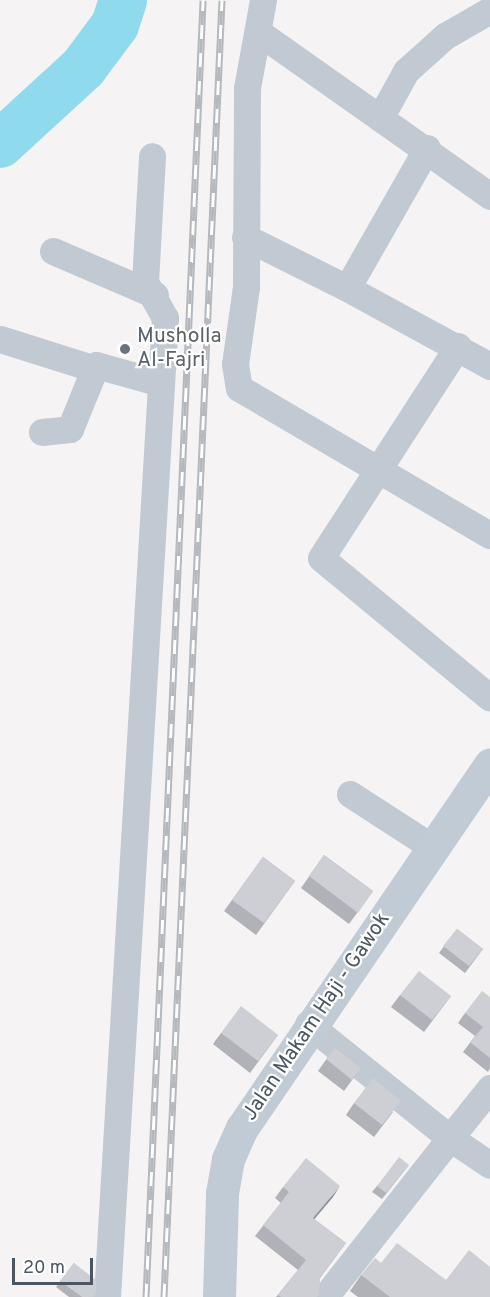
<!DOCTYPE html>
<style>
body{margin:0}
#map{position:relative;width:490px;height:1297px;overflow:hidden;background:#f5f3f3;font-family:Overpass,sans-serif}
div>[style]{position:absolute}
.river>*{height:48px;margin:-24px;padding:0 24px;transform-origin:24px;border-radius:24px;background:#90daee}
.street>*{height:27px;margin:-13.5px;padding:0 13.5px;transform-origin:13.5px;border-radius:13.5px;background:#c1cad2}
.secondary>*{height:33px;margin:-16.5px;padding:0 16.5px;transform-origin:16.5px;border-radius:16.5px;background:#c1cbd6}
.rail>*{height:7px;margin-top:-3.5px;transform-origin:0;background:repeating-linear-gradient(90deg,#fff 0 14px,#b5b8bd 0 28px);box-sizing:border-box;border-block:2px solid #b5b8bd}
.wall>*{inset:0;background:#b0b2b7}
.shaded-wall>*{inset:0;background:#909195}
.building>*{inset:0;background:#cdcfd5}
.dots>*{width:16px;height:16px;translate:-50% -50%;box-sizing:border-box;border:3px solid #fff;border-radius:50%}
span{translate:-50% -50%;white-space:nowrap;text-align:center;line-height:1.15;-webkit-text-stroke:4.5px #fff;paint-order:stroke}
.worship-label{font-size:21px;color:#5b616d}
.left{translate:0 -50%;text-align:left}
.street-label{font-size:21px;color:#4a5661}
.scale{position:absolute;left:12px;top:1258px;width:81px;height:27px;box-sizing:border-box;border:3px solid #4a5661;border-top:0;padding-left:8px;font-size:18px;line-height:21px;white-space:nowrap;color:#4a5661;-webkit-text-stroke:4px #fff;paint-order:stroke}
</style>
<div id="map">
<div class="river">
<i style="left:0;top:144px;width:113px;rotate:-42.5deg"></i>
<i style="left:83px;top:68px;width:54px;rotate:-53.3deg"></i>
<i style="left:115px;top:25px;width:26px;rotate:-72deg"></i>
</div>
<div class="street">
<i style="left:263px;top:0;width:89px;rotate:100.3deg"></i>
<i style="left:247px;top:88px;width:199px;rotate:90.3deg"></i>
<i style="left:246px;top:287px;width:78px;rotate:98.1deg"></i>
<i style="left:235px;top:364px;width:24px;rotate:81deg"></i>
<i style="left:239px;top:388px;width:291px;rotate:30.4deg"></i>
<i style="left:261px;top:34px;width:146px;rotate:35.2deg"></i>
<i style="left:380px;top:118px;width:54px;rotate:-61deg"></i>
<i style="left:406px;top:71px;width:52px;rotate:-41.9deg"></i>
<i style="left:445px;top:36px;width:52px;rotate:-30deg"></i>
<i style="left:380px;top:118px;width:135px;rotate:35.3deg"></i>
<i style="left:427px;top:148px;width:161px;rotate:119.7deg"></i>
<i style="left:347px;top:288px;width:163px;rotate:28.6deg"></i>
<i style="left:245px;top:237px;width:114px;rotate:26.6deg"></i>
<i style="left:53px;top:251px;width:111px;rotate:23.3deg"></i>
<i style="left:0;top:339px;width:96px;rotate:17.5deg"></i>
<i style="left:458px;top:346px;width:252px;rotate:122.9deg"></i>
<i style="left:321px;top:558px;width:219px;rotate:39.6deg"></i>
<i style="left:42px;top:432px;width:28px;rotate:-6deg"></i>
<i style="left:70px;top:429px;width:69px;rotate:-67.9deg"></i>
<i style="left:96px;top:365px;width:67px;rotate:15.5deg"></i>
<i style="left:350px;top:794px;width:98px;rotate:32.9deg"></i>
<i style="left:308px;top:1024px;width:182px;rotate:38.8deg"></i>
<i style="left:450px;top:1138px;width:202px;rotate:128.2deg"></i>
<i style="left:490px;top:1088px;width:64px;rotate:128.7deg"></i>
<i style="left:450px;top:1138px;width:48px;rotate:34deg"></i>
<i style="left:107px;top:1297px;width:981px;rotate:-86.61deg"></i>
<i style="left:165px;top:318px;width:41px;rotate:-119.1deg"></i>
<i style="left:145px;top:282px;width:126px;rotate:-86.8deg"></i>
</div>
<div class="secondary">
<i style="left:219px;top:1297px;width:104px;rotate:-88.3deg"></i>
<i style="left:222px;top:1193px;width:35px;rotate:-80deg"></i>
<i style="left:228px;top:1159px;width:34px;rotate:-66deg"></i>
<i style="left:242px;top:1128px;width:440px;rotate:-55.7deg"></i>
</div>
<div class="rail">
<i style="left:146px;top:1297px;width:1298px;rotate:-87.48deg"></i>
<i style="left:164px;top:1297px;width:1298px;rotate:-87.44deg"></i>
</div>
<div class="wall">
<i style="clip-path:polygon(324px 855px,373px 891px,349px 924px,301px 888px)"></i>
<i style="clip-path:polygon(263px 857px,295px 881px,256px 935px,224px 911px)"></i>
<i style="clip-path:polygon(457px 929px,483px 949px,465px 973px,439px 953px)"></i>
<i style="clip-path:polygon(400px 995px,451px 996px,424px 1032px,391px 1007px)"></i>
<i style="clip-path:polygon(490px 997px,490px 1068px,488px 1072px,463px 1052px,475px 1036px,458px 1023px,465px 1013px)"></i>
<i style="clip-path:polygon(221px 1033px,278px 1035px,250px 1073px,213px 1044px)"></i>
<i style="clip-path:polygon(335px 1047px,361px 1068px,344px 1091px,318px 1071px)"></i>
<i style="clip-path:polygon(354px 1103px,393px 1112px,374px 1137px,346px 1115px)"></i>
<i style="clip-path:polygon(409px 1165px,382px 1199px,372px 1192px,377px 1186px)"></i>
<i style="clip-path:polygon(283px 1187px,333px 1197px,314px 1219px,346px 1243px,320px 1278px,317px 1297px,276px 1297px,298px 1270px,255px 1236px,281px 1203px,275px 1198px)"></i>
<i style="clip-path:polygon(74px 1263px,94px 1297px,69px 1297px,56px 1287px)"></i>
<i style="clip-path:polygon(381px 1263px,446px 1280px,490px 1297px,358px 1297px,350px 1291px,361px 1275px)"></i>
</div>
<div class="shaded-wall">
<i style="clip-path:polygon(340px 1186px,333px 1197px,306px 1229px,313px 1218px)"></i>
</div>
<div class="building">
<i style="clip-path:polygon(324px 855px,373px 891px,358px 913px,309px 876px)"></i>
<i style="clip-path:polygon(263px 857px,295px 881px,264px 923px,232px 900px)"></i>
<i style="clip-path:polygon(457px 929px,483px 949px,469px 966px,443px 946px)"></i>
<i style="clip-path:polygon(419px 971px,451px 996px,432px 1020px,400px 995px)"></i>
<i style="clip-path:polygon(482px 991px,490px 997px,490px 1058px,470px 1042px,483px 1027px,465px 1013px)"></i>
<i style="clip-path:polygon(241px 1006px,278px 1035px,258px 1061px,221px 1033px)"></i>
<i style="clip-path:polygon(335px 1047px,361px 1068px,352px 1080px,326px 1059px)"></i>
<i style="clip-path:polygon(373px 1078px,401px 1101px,382px 1125px,354px 1103px)"></i>
<i style="clip-path:polygon(399px 1157px,409px 1165px,386px 1193px,377px 1186px)"></i>
<i style="clip-path:polygon(306px 1158px,340px 1186px,313px 1218px,346px 1243px,320px 1277px,319px 1294px,317px 1297px,281px 1297px,278px 1295px,306px 1260px,263px 1225px,289px 1192px,283px 1187px)"></i>
<i style="clip-path:polygon(397px 1243px,446px 1280px,469px 1250px,490px 1267px,490px 1297px,390px 1297px,361px 1275px,375px 1258px,381px 1263px)"></i>
<i style="clip-path:polygon(74px 1263px,96px 1280px,96px 1293px,93px 1297px,82px 1297px,60px 1281px)"></i>
</div>
<div class="dots">
<i style="left:125px;top:349px;background:#6b7280"></i>
</div>
<div class="worship-label">
<span class="left" style="left:137px;top:349px">Musholla<br>Al-Fajri</span>
</div>
<div class="street-label">
<span style="left:317px;top:1017px;rotate:-56deg">Jalan Makam Haji - Gawok</span>
</div>
<div class="scale">20 m</div>
</div>
